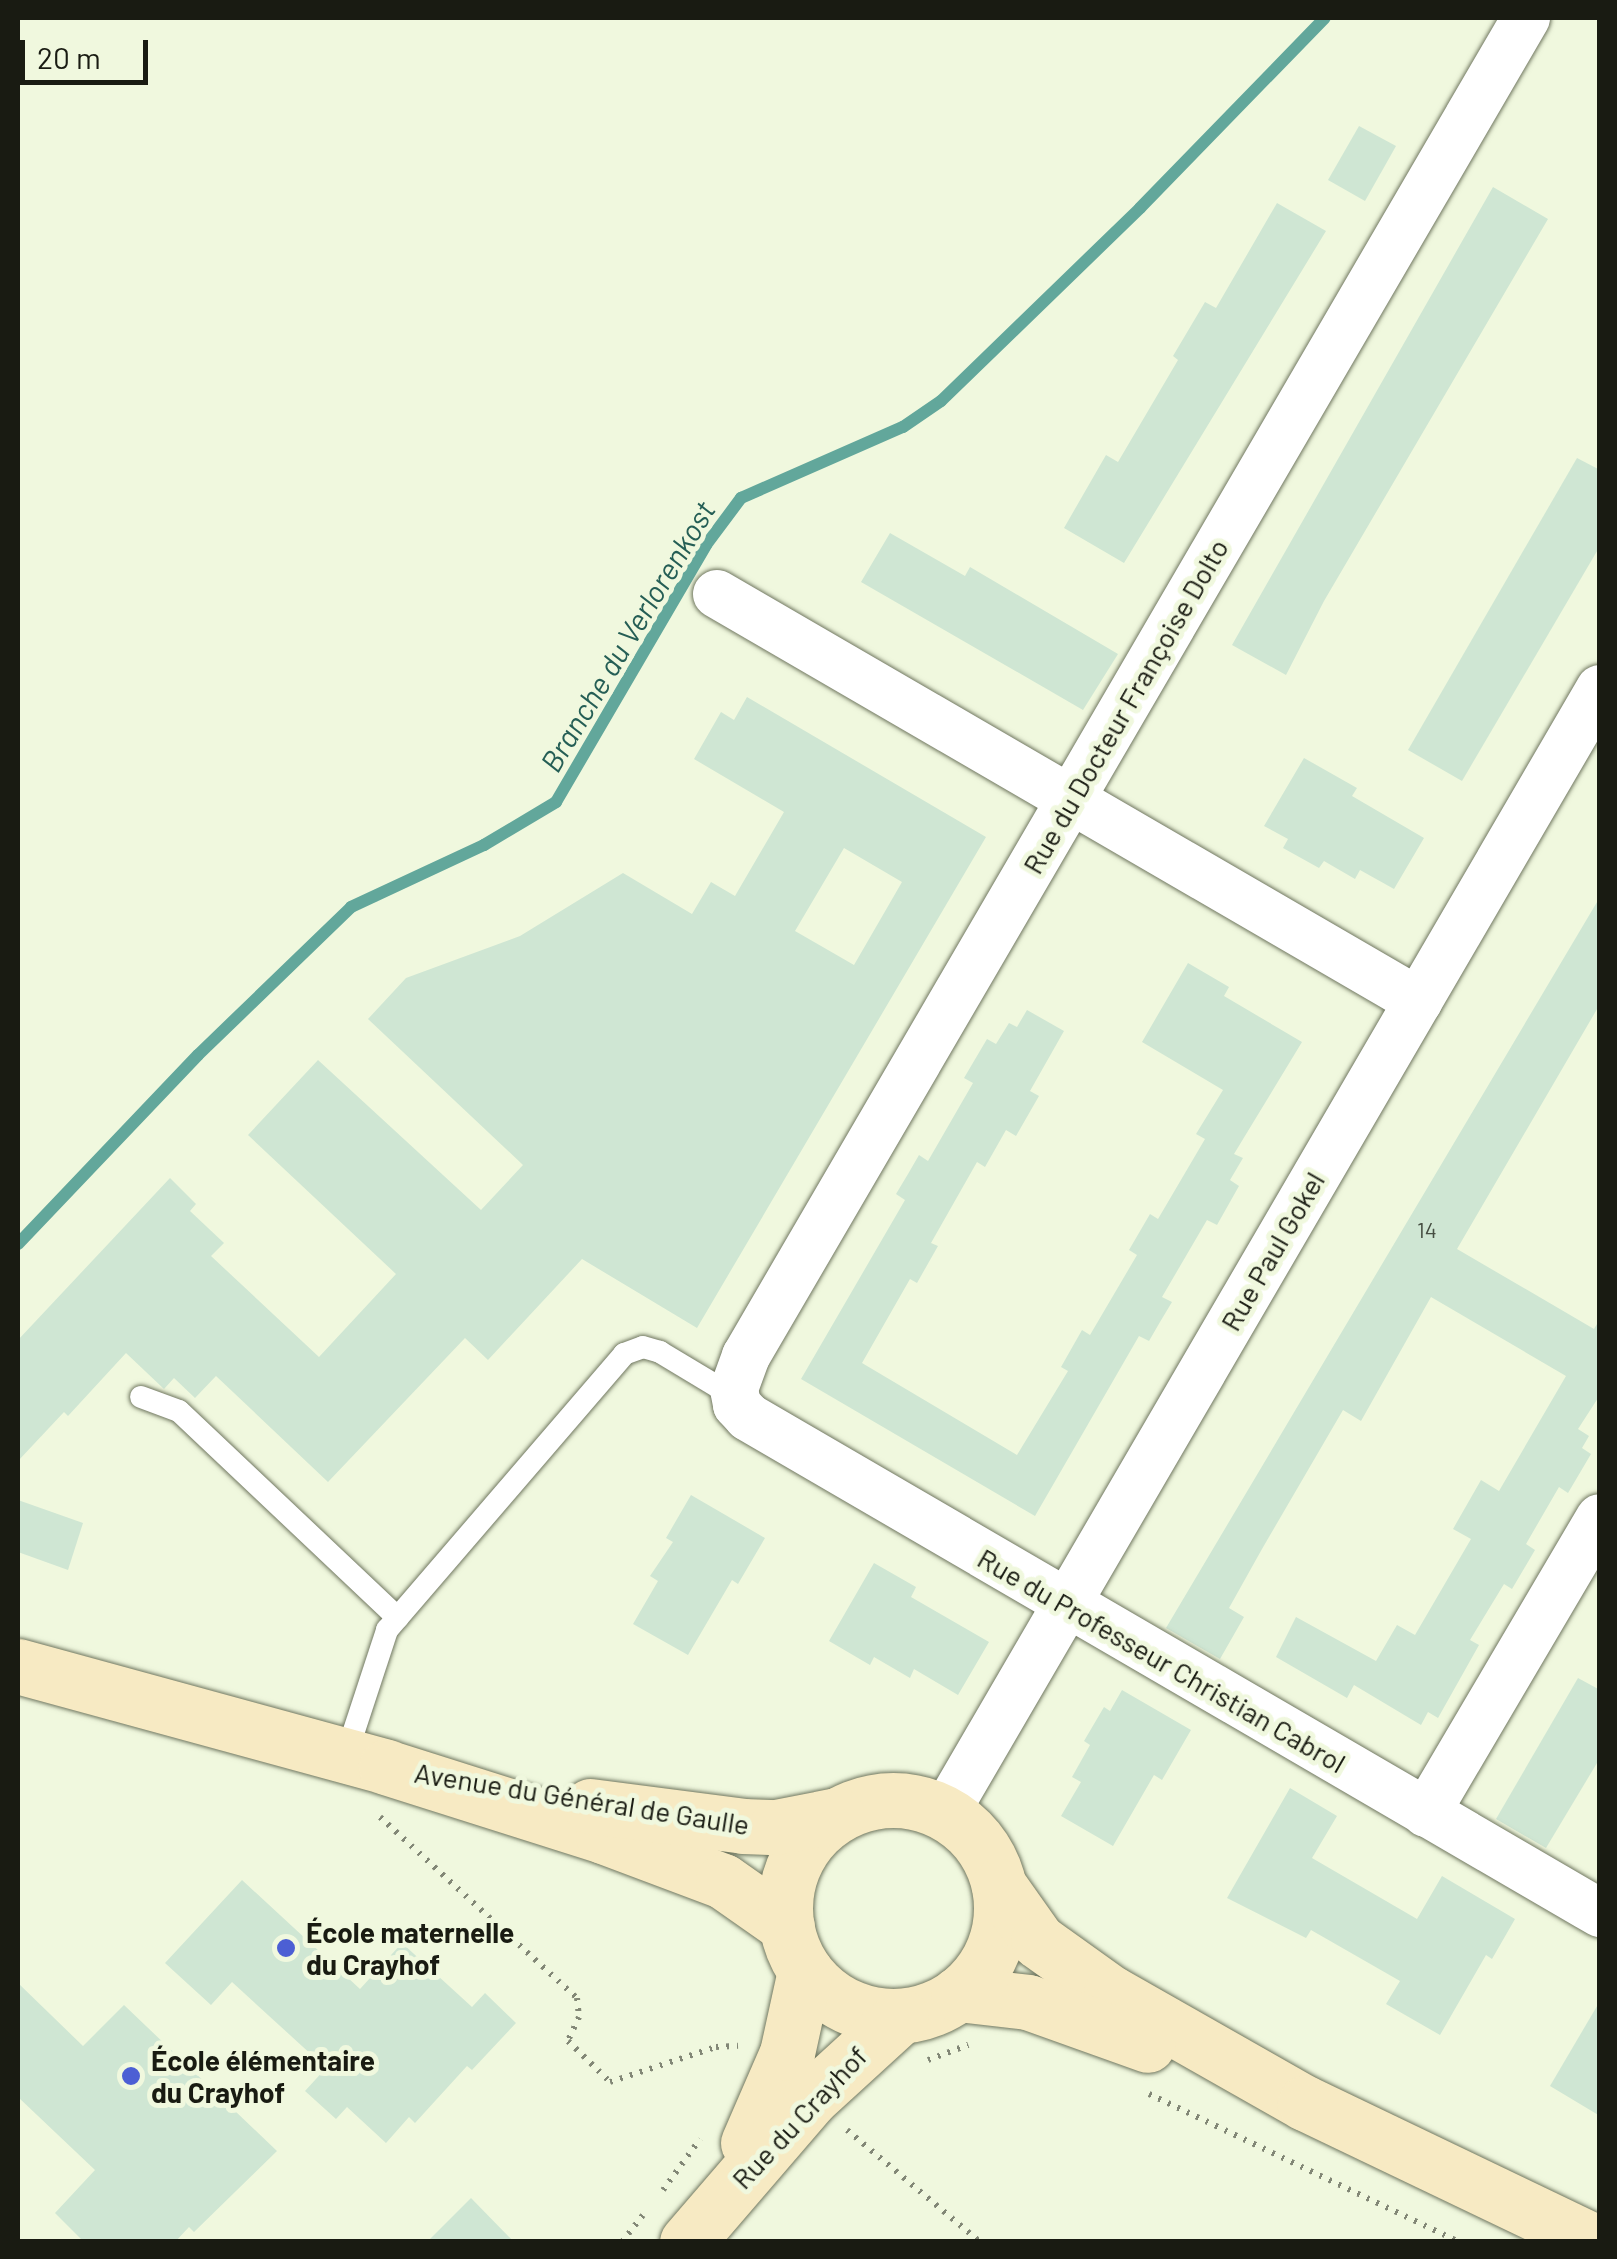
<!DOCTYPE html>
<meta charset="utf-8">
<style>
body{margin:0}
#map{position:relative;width:1617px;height:2259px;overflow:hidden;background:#f0f8de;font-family:Barlow,sans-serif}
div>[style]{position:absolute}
.stream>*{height:12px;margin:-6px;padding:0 6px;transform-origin:6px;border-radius:6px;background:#62a79b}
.building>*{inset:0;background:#cfe6d3}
.path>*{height:6px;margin-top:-3px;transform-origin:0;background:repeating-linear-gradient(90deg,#828776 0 2.5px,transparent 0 10.5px)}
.roads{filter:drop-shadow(0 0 2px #707760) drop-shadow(0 0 2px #707760)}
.lane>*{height:22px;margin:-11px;padding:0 11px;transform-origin:11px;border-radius:11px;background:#fff}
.street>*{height:48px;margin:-24px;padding:0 24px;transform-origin:24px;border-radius:24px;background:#fff}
.secondary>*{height:55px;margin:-27.5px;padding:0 27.5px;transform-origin:27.5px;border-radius:27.5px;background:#f7eac3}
.secondary>.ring{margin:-27.5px;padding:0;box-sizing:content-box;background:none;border:55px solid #f7eac3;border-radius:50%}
.dots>*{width:28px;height:28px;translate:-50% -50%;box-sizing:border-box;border:5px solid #f0f8de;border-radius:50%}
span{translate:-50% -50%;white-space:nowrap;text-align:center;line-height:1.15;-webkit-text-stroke:10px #f0f8de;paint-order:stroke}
.number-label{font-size:22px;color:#464e42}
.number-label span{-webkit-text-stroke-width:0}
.street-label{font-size:28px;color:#191b12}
.poi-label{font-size:28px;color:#191b12;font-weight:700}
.left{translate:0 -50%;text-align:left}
.water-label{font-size:30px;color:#255e55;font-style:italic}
.frame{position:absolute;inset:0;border:20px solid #191b12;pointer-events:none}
.scale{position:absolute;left:20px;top:40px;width:128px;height:45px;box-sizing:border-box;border:5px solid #191b12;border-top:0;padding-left:12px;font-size:30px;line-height:35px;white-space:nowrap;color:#191b12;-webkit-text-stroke:8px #f0f8de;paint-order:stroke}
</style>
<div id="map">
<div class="stream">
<i style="left:18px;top:1244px;width:261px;rotate:-46.4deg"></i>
<i style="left:198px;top:1055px;width:213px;rotate:-44deg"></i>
<i style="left:351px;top:907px;width:147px;rotate:-25deg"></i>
<i style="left:484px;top:845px;width:84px;rotate:-30.8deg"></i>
<i style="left:556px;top:802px;width:298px;rotate:-59.7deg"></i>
<i style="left:706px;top:545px;width:59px;rotate:-53.3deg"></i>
<i style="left:741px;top:498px;width:177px;rotate:-23.7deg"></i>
<i style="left:903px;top:427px;width:46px;rotate:-34.4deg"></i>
<i style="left:941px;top:401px;width:277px;rotate:-44.1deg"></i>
<i style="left:1140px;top:208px;width:265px;rotate:-45.8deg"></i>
</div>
<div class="building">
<i style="clip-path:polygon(1359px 126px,1396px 146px,1365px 201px,1328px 180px)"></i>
<i style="clip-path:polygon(1493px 187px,1548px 219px,1324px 601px,1286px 675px,1232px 645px)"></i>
<i style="clip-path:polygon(1277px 203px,1326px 231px,1124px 563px,1064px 528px,1106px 455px,1118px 462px,1178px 360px,1173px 356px,1205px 302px,1216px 308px)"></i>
<i style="clip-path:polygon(1577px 458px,1600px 470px,1600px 546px,1462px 781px,1408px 750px)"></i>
<i style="clip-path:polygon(890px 533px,965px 576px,970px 567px,1118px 654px,1083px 710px,861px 582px)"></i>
<i style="clip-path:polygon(evenodd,747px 697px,986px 837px,697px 1328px,582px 1259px,488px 1360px,465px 1338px,328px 1482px,216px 1376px,195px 1398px,174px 1378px,164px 1389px,126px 1353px,68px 1416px,64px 1412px,18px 1461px,18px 1340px,170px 1178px,196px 1204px,190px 1211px,224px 1243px,211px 1256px,319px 1357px,396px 1274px,248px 1135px,318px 1060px,481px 1210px,523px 1165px,368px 1019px,406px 978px,520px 936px,623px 873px,692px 914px,711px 882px,735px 896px,784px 812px,694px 759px,721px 712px,734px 720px,747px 697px,844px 848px,902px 882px,854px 965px,795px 931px,844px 848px)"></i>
<i style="clip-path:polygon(1304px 758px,1357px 788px,1352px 796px,1424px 838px,1394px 889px,1360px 870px,1355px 879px,1324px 861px,1319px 868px,1283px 848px,1288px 839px,1264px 826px)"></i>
<i style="clip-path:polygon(1600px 897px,1600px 1004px,1457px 1249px,1594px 1329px,1600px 1319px,1600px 1395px,1578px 1429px,1589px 1436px,1582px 1448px,1591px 1454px,1568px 1493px,1559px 1487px,1526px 1544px,1535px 1550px,1512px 1589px,1504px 1584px,1470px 1640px,1479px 1645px,1438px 1718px,1428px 1712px,1421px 1725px,1354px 1685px,1347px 1698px,1276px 1657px,1296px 1617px,1376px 1661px,1397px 1625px,1415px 1635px,1471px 1539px,1453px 1529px,1481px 1480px,1499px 1491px,1566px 1376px,1431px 1297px,1361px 1421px,1343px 1410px,1262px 1549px,1229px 1608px,1244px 1617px,1220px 1659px,1166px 1628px)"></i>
<i style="clip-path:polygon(1188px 963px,1229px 987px,1224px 996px,1302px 1042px,1234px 1154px,1243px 1158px,1230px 1180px,1239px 1186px,1217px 1225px,1207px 1220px,1162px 1297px,1172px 1302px,1160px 1322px,1149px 1341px,1139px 1336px,1035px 1516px,801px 1379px,905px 1200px,896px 1194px,908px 1174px,919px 1155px,928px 1161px,973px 1083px,964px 1078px,987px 1039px,996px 1044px,1009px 1023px,1017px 1027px,1027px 1010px,1064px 1031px,1030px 1091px,1039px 1096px,1016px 1136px,1006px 1130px,985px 1167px,977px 1162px,931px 1243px,938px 1246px,917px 1283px,910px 1279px,862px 1363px,1017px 1455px,1068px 1371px,1061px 1367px,1082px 1330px,1090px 1335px,1137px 1255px,1129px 1250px,1150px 1214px,1158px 1219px,1205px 1139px,1196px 1134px,1223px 1090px,1142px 1042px)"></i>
<i style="clip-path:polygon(691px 1495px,765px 1538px,738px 1584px,732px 1580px,688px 1655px,633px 1624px,658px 1581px,650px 1576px,673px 1542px,666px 1538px)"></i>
<i style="clip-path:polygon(18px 1500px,83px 1523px,68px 1570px,18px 1552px)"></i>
<i style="clip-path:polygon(874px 1563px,916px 1587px,911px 1597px,989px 1642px,958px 1695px,914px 1669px,910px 1678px,874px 1657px,870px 1665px,829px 1641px)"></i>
<i style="clip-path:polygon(1578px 1678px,1600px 1690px,1600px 1758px,1546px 1848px,1496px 1819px)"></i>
<i style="clip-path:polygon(1122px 1690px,1191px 1730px,1162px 1780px,1154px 1775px,1113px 1846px,1061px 1816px,1081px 1782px,1072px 1777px,1090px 1745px,1084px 1741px,1104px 1707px,1110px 1711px)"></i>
<i style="clip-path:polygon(1290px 1788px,1337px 1816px,1312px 1858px,1417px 1919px,1442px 1876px,1515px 1919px,1492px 1959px,1486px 1955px,1440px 2035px,1386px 2004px,1400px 1981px,1311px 1930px,1306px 1938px,1227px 1898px)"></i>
<i style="clip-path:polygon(242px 1880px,360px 1989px,402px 1943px,472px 2007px,485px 1993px,516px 2023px,472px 2070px,467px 2066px,415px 2123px,409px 2117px,386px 2143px,347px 2107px,336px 2119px,305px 2091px,326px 2068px,232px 1982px,211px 2005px,165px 1963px)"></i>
<i style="clip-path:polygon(18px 1983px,83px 2046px,124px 2005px,277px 2151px,194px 2232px,189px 2227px,175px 2242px,84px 2242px,55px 2213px,95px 2170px,18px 2097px)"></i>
<i style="clip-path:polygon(1600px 2001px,1600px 2116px,1550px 2086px)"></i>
<i style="clip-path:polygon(471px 2198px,514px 2242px,427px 2242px)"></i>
</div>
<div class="path">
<i style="left:380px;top:1817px;width:268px;rotate:42.6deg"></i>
<i style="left:577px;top:1998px;width:19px;rotate:84deg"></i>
<i style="left:579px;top:2017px;width:26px;rotate:115deg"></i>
<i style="left:568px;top:2041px;width:59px;rotate:44.3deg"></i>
<i style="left:610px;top:2082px;width:112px;rotate:-18.3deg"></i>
<i style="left:716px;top:2047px;width:22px;rotate:-3deg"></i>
<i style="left:928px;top:2060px;width:43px;rotate:-20.6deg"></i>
<i style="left:1149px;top:2094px;width:344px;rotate:25.5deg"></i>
<i style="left:847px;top:2130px;width:174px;rotate:40.1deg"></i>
<i style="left:663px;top:2190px;width:63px;rotate:-54deg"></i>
<i style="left:622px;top:2242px;width:34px;rotate:-52deg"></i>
</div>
<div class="roads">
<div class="lane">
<i style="left:141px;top:1397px;width:40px;rotate:20.2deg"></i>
<i style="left:179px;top:1411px;width:301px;rotate:43.4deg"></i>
<i style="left:346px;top:1755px;width:132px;rotate:-71.8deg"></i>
<i style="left:387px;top:1630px;width:364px;rotate:-49.3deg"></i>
<i style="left:624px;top:1354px;width:20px;rotate:-20deg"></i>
<i style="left:643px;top:1347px;width:18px;rotate:16deg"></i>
<i style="left:660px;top:1352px;width:87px;rotate:31deg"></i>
</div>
<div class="street">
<i style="left:1526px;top:18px;width:1549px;rotate:120.24deg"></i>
<i style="left:746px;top:1356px;width:35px;rotate:110deg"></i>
<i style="left:734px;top:1389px;width:16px;rotate:79deg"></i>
<i style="left:737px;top:1405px;width:16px;rotate:47deg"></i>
<i style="left:748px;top:1417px;width:986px;rotate:30.21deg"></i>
<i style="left:717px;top:594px;width:811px;rotate:30.14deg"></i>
<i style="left:945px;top:1813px;width:1301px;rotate:-59.77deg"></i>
<i style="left:1426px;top:1813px;width:342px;rotate:-59.5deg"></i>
</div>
<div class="secondary">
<i style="left:18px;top:1666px;width:382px;rotate:15.3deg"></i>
<i style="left:386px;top:1767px;width:228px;rotate:17.6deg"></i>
<i style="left:603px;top:1836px;width:128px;rotate:20.6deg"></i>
<i style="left:723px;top:1881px;width:78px;rotate:35.1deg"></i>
<i class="ring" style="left:785px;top:1800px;width:161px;height:161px"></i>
<i style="left:590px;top:1806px;width:154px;rotate:7.4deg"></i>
<i style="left:743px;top:1826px;width:33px;rotate:2deg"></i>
<i style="left:776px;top:1827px;width:62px;rotate:-11.1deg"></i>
<i style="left:999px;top:1886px;width:67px;rotate:54.7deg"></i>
<i style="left:1038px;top:1941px;width:90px;rotate:35.5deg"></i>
<i style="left:1111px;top:1993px;width:223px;rotate:29.6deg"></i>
<i style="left:1305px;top:2103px;width:322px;rotate:25.6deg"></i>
<i style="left:958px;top:1994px;width:70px;rotate:6.5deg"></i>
<i style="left:1028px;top:2002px;width:127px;rotate:19.7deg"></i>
<i style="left:748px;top:2143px;width:98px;rotate:-66.6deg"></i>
<i style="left:787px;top:2053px;width:84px;rotate:-77.6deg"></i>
<i style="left:687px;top:2242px;width:189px;rotate:-49.3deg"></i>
<i style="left:810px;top:2099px;width:123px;rotate:-42.4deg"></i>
</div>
</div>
<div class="dots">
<i style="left:286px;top:1948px;background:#4c5fd4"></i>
<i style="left:131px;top:2076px;background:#4c5fd4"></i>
</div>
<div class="number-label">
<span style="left:1427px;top:1230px">14</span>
</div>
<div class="street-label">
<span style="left:1125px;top:706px;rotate:-60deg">Rue du Docteur Françoise Dolto</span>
<span style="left:1272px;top:1251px;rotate:-60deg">Rue Paul Gokel</span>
<span style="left:1162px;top:1660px;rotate:30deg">Rue du Professeur Christian Cabrol</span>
<span style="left:582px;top:1798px;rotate:9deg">Avenue du Général de Gaulle</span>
<span style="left:799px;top:2117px;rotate:-47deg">Rue du Crayhof</span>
</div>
<div class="poi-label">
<span class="left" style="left:306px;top:1948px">École maternelle<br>du Crayhof</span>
<span class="left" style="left:151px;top:2076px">École élémentaire<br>du Crayhof</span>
</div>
<div class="water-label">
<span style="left:627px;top:636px;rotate:-59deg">Branche du Verlorenkost</span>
</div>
<div class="frame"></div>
<div class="scale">20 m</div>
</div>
